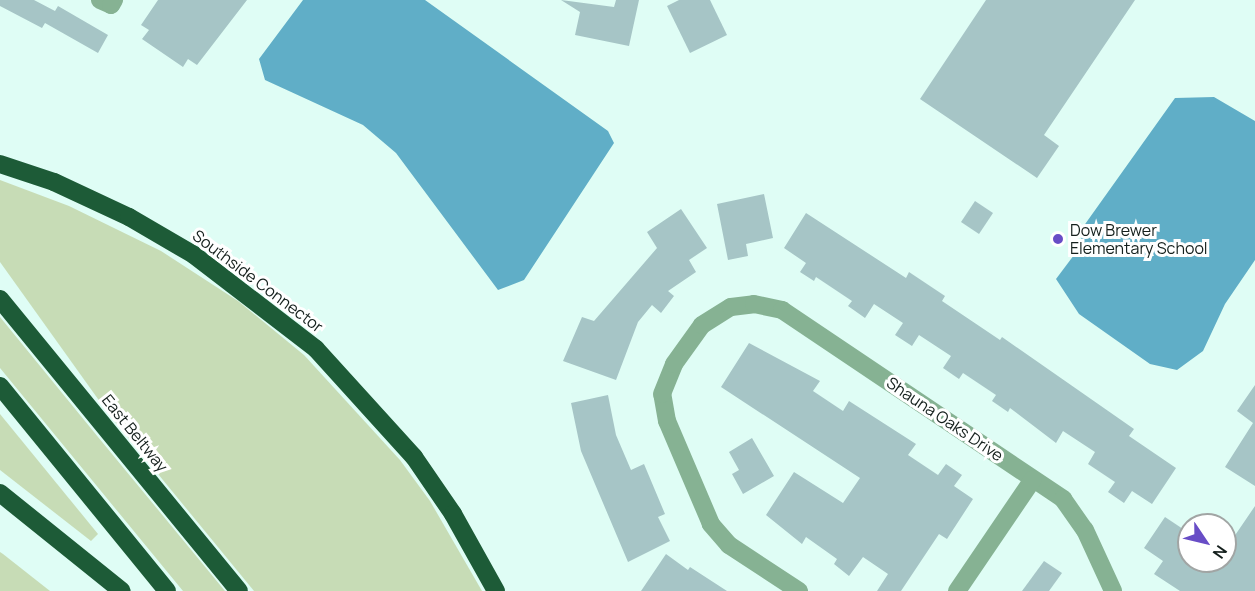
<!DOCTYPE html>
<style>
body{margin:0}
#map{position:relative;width:1255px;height:591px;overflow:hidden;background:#dffdf5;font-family:Manrope,sans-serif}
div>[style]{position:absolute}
.green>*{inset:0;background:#c7dcb6}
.water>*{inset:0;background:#60aec7}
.building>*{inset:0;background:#a6c5c6}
.street>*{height:18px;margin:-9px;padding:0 9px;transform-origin:9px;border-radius:9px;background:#86b293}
.highway>*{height:18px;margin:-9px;padding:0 9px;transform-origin:9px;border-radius:9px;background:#1d5b37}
.dots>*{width:16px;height:16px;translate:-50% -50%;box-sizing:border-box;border:3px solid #fff;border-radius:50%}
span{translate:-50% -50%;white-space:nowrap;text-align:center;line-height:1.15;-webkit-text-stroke:6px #fff;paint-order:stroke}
.poi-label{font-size:16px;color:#141f1c}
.left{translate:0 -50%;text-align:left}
.street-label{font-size:16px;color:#141f1c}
.north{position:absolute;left:1177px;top:513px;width:60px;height:60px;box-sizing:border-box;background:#fff;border:2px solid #a1a5a4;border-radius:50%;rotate:125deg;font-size:16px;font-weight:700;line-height:24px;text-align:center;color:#141f1c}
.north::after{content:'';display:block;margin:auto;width:21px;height:27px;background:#684dc6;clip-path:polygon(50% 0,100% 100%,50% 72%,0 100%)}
</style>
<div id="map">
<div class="green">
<i style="clip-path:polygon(0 180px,69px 206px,161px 251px,238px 301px,304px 355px,400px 460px,430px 501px,482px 591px,254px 591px,108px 413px,0 262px)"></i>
<i style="clip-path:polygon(0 317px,98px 437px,225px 591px,183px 591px,0 368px)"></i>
<i style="clip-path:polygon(0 414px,98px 534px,91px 541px,0 470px)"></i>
<i style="clip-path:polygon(0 552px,3px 554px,50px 591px,0 591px)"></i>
</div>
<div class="water">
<i style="clip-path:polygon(303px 0,425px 0,608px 131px,614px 143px,524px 280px,498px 290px,396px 153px,363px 125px,265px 80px,259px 59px)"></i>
<i style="clip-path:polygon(1214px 97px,1255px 121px,1255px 260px,1225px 304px,1203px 351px,1177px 370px,1150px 364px,1079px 314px,1056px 279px,1080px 247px,1083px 227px,1175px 98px)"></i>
</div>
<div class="building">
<i style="clip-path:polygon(0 0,34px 0,55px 11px,58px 6px,108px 35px,98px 53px,45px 23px,42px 28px,0 6px)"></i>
<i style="clip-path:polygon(158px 0,247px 0,197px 65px,188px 59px,183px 67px,142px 39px,149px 30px,141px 25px)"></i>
<i style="clip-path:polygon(561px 0,614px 7px,616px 0,639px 0,629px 46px,575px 35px,580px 12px)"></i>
<i style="clip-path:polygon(679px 0,710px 0,727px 35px,690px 53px,667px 6px)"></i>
<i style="clip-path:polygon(986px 0,1135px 0,1044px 135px,1059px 146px,1037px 178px,920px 99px)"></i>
<i style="clip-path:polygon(764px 194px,773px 238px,746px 244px,748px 256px,728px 260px,717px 204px)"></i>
<i style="clip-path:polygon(975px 201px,993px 213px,979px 234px,961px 222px)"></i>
<i style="clip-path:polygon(681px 209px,707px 248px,689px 260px,696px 272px,668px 291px,674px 296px,661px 313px,652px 305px,638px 322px,616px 380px,563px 361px,582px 317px,594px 321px,657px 248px,647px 232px)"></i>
<i style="clip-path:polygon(806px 213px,906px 278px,909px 272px,945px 296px,942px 301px,1000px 340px,1002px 337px,1134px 429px,1129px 436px,1176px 468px,1152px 504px,1132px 491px,1124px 503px,1108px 492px,1115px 482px,1088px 464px,1095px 452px,1063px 431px,1056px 443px,1010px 408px,1008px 412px,992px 401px,996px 395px,963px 373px,959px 379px,943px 368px,951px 356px,919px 335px,912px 346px,895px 335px,903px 323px,874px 304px,865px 318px,848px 306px,852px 301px,816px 277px,814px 281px,800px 272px,806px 263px,784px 248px)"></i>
<i style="clip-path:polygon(749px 343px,820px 381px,813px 391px,843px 411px,849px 401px,916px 444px,908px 455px,938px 475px,946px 464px,962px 475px,954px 486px,973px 499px,947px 539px,939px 534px,901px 591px,877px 591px,888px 574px,863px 557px,849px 576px,834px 564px,837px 559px,806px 537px,802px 544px,766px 515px,794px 472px,843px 503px,860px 478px,721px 387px)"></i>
<i style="clip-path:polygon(1255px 385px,1255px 486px,1225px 467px,1253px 423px,1237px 411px)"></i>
<i style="clip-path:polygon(608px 395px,616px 435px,631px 470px,644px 464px,665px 514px,658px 517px,670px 541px,628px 562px,581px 451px,571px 403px)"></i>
<i style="clip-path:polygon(752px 438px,774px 476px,743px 494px,732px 474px,739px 470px,729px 452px)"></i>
<i style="clip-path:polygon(1255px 506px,1255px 591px,1180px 591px,1154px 574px,1163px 561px,1144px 548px,1165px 517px,1189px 533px,1189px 561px,1225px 561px,1225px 550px)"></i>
<i style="clip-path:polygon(666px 554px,688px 570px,690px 567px,727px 591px,641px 591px)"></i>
<i style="clip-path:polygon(1044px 561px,1062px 573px,1049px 591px,1022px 591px)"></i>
</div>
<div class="street">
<i style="left:100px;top:0;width:12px;rotate:24deg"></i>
<i style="left:111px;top:5px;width:6px;rotate:-59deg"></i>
<i style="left:799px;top:591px;width:84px;rotate:-146.7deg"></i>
<i style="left:729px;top:545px;width:28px;rotate:-131deg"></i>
<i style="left:711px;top:524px;width:112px;rotate:-113.1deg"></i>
<i style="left:667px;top:421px;width:27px;rotate:-100deg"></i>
<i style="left:662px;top:394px;width:32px;rotate:-68deg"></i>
<i style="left:674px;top:364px;width:48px;rotate:-54.3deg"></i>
<i style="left:702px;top:325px;width:34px;rotate:-32deg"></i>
<i style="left:731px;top:307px;width:23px;rotate:-7deg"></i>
<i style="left:754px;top:304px;width:29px;rotate:12deg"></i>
<i style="left:782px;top:310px;width:339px;rotate:33.9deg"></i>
<i style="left:1063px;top:499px;width:38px;rotate:55deg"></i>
<i style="left:1085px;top:530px;width:67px;rotate:65.3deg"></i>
<i style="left:957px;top:591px;width:135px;rotate:-55.8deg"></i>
</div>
<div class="highway">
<i style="left:0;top:164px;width:57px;rotate:18.4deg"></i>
<i style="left:54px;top:182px;width:83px;rotate:25deg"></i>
<i style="left:129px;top:217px;width:75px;rotate:30.3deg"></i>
<i style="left:194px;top:255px;width:154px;rotate:37.6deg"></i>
<i style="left:316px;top:349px;width:146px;rotate:47.8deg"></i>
<i style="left:414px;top:457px;width:69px;rotate:55.6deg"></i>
<i style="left:453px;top:514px;width:88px;rotate:60.8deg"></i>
<i style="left:0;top:299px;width:377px;rotate:50.7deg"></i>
<i style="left:0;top:386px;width:264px;rotate:50.8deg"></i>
<i style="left:0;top:493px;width:156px;rotate:38.8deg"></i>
</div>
<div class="dots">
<i style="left:1058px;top:239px;background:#684dc6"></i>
</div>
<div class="poi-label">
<span class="left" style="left:1070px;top:239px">Dow Brewer<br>Elementary School</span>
</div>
<div class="street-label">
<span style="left:258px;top:281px;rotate:37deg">Southside Connector</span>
<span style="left:945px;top:419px;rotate:34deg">Shauna Oaks Drive</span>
<span style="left:135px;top:433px;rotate:51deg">East Beltway</span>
</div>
<div class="north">N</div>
</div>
